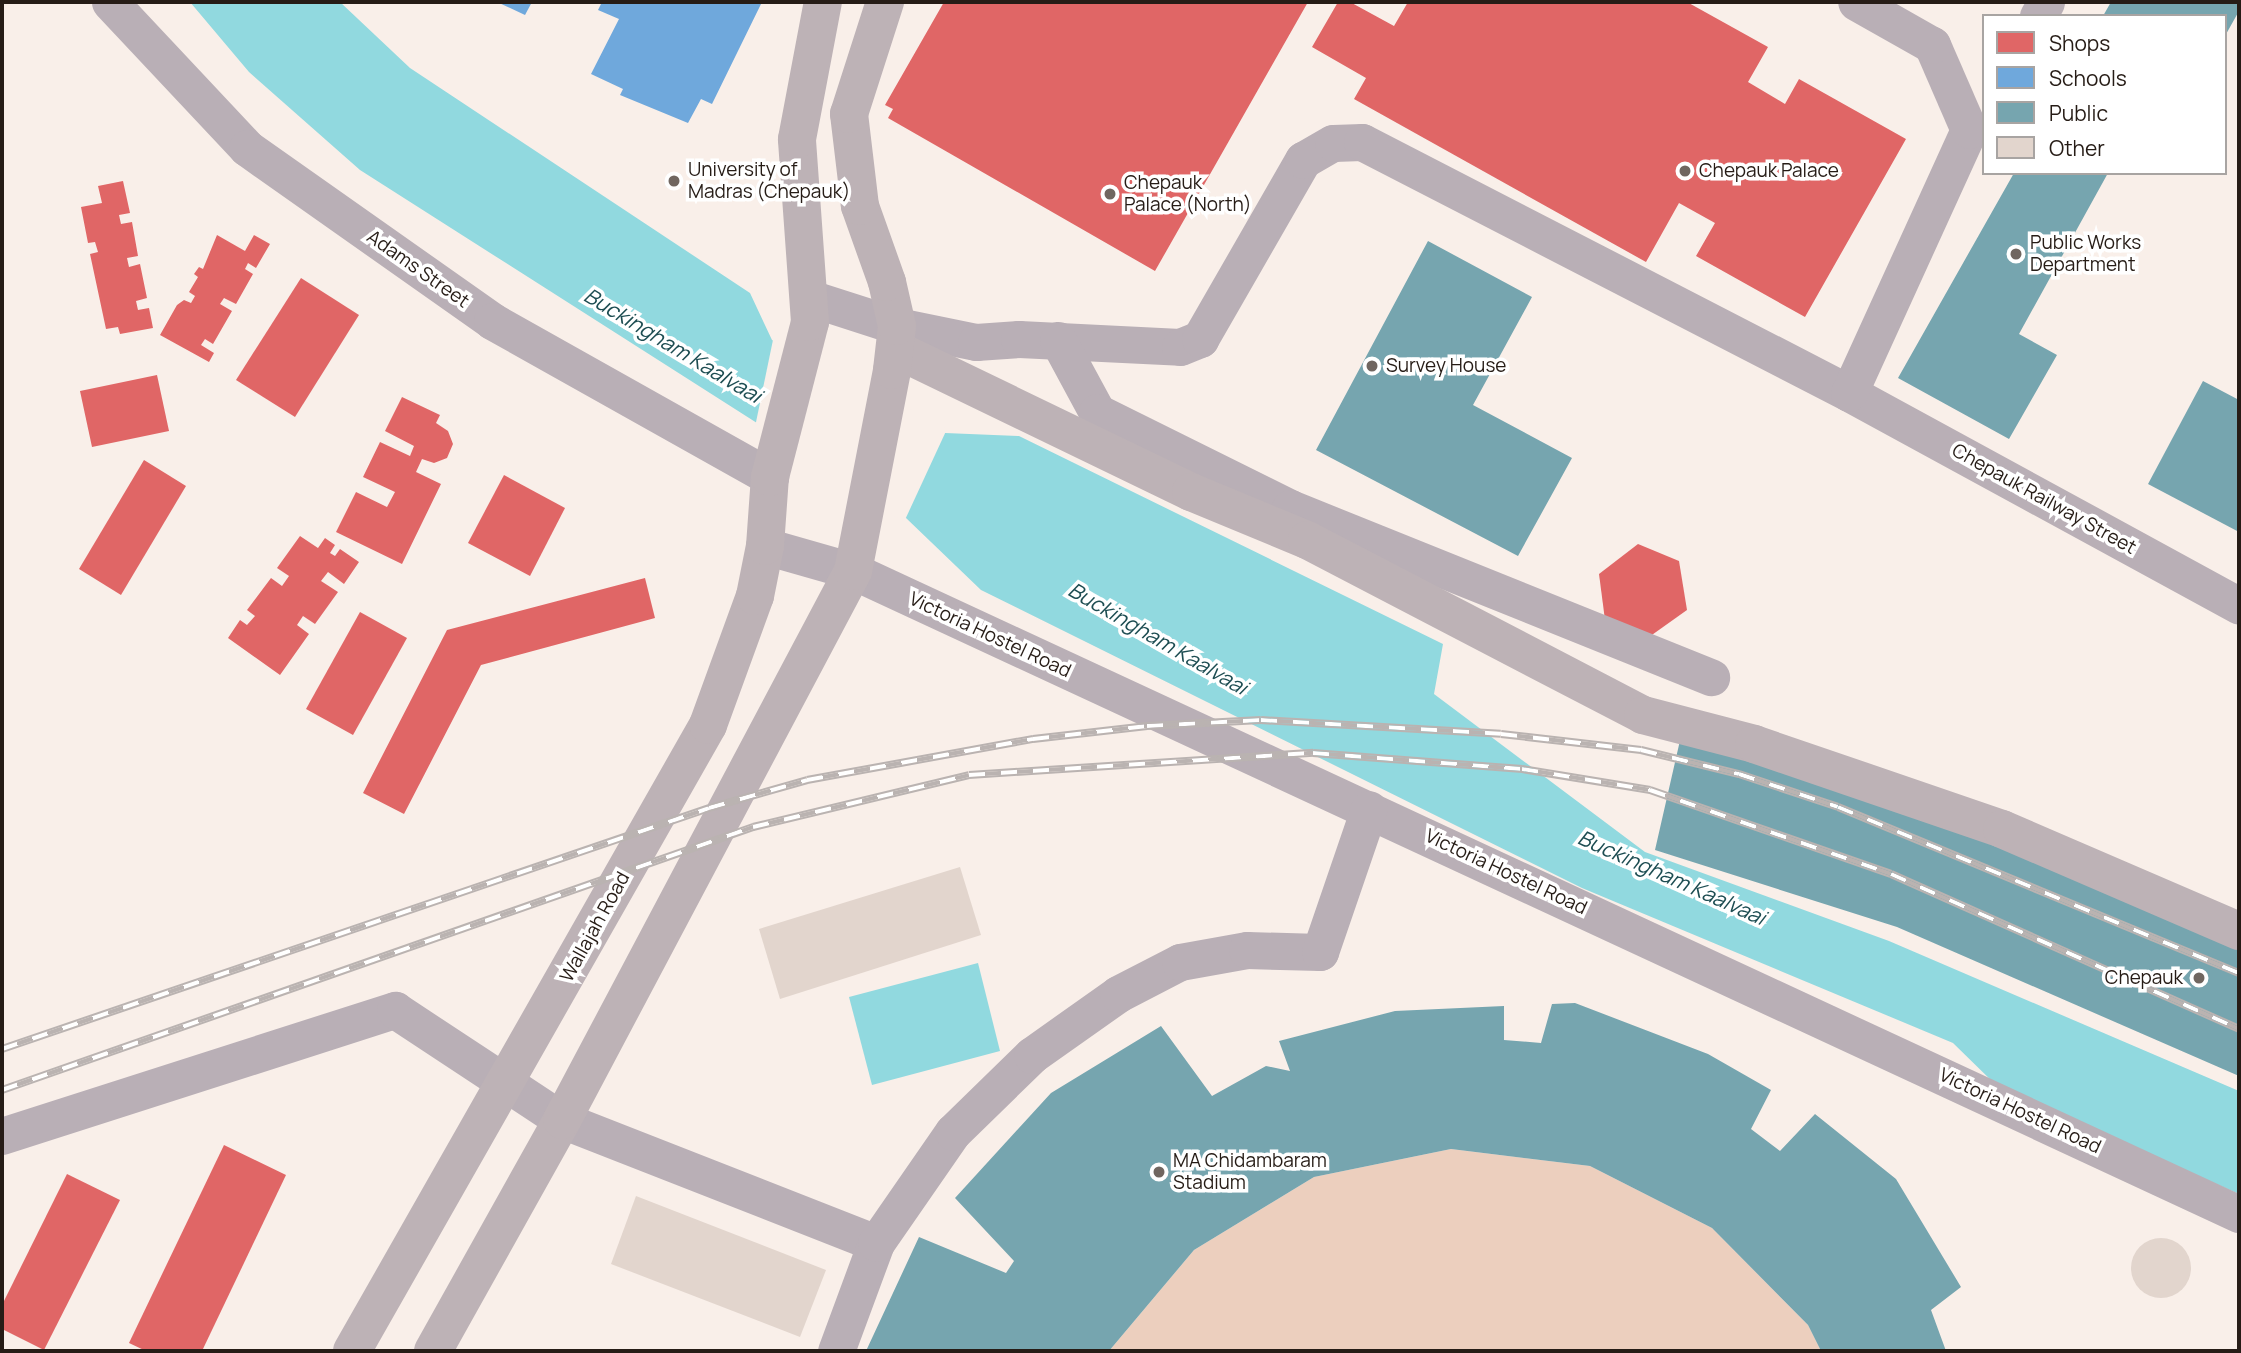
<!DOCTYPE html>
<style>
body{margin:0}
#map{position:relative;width:2241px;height:1353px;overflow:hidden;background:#f9efe9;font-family:Manrope,sans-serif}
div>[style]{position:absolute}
.green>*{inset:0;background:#eccfbe}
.water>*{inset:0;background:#91d9df}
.pier>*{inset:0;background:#f9efe9}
.shops>*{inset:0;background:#e06666}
.schools>*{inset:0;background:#6fa8dc}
.public>*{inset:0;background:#76a5af}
.building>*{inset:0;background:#e2d5cd}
.round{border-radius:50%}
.minor>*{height:37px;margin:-18.5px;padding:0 18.5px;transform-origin:18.5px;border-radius:18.5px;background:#b9afb6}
.major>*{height:38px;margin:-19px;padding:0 19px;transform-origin:19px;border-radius:19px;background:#bdb2b6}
.rail>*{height:8px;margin-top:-4px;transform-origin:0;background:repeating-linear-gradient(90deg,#fff 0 16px,#bab3b1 0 32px);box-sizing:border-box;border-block:2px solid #bab3b1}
.dots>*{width:19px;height:19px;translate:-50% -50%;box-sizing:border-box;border:4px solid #fff;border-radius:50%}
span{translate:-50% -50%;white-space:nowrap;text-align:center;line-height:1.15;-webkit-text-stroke:7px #fff;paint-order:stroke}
.poi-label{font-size:19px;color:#261c16}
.left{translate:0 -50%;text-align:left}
.right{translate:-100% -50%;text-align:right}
.street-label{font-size:19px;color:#261c16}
.water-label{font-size:21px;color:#1d4d52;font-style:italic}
.frame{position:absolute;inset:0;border:4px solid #261c16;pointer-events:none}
.legend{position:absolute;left:1982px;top:14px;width:245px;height:161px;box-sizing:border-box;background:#fff;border:2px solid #a8a4a2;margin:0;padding:9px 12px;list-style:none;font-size:21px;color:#261c16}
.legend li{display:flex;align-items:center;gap:14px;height:35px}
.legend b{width:35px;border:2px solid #a8a4a2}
</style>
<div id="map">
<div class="green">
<i style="clip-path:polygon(1451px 1149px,1590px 1166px,1712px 1228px,1808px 1325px,1821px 1351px,1109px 1351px,1194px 1250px,1314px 1177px)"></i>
</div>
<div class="water">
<i style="clip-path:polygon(190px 2px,340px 2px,410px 68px,750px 293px,772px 340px,945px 433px,1019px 436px,1443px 644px,1434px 694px,1645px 852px,1889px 941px,2239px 1091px,2239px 1194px,1999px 1088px,1953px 1043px,1582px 888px,981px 590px,906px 518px,360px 170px,249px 72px)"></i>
<i style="clip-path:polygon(978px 963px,1000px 1051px,872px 1085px,849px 997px)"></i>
</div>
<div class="pier">
<i style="clip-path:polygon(774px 335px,947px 429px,904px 522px,755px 427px)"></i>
</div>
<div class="shops">
<i style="clip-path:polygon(944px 2px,1308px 2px,1155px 271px,888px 118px,893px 109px,885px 105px)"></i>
<i style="clip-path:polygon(1338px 2px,1350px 2px,1394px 26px,1408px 2px,1687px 2px,1768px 47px,1748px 82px,1785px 104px,1799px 79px,1906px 139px,1805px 317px,1696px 256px,1715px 223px,1679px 203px,1646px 262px,1354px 99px,1366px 78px,1312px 47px)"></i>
<i style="clip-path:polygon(123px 181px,130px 213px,119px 215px,121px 224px,132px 222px,138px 256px,127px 258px,129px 267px,140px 264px,147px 298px,136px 301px,138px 310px,149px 308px,153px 328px,120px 334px,118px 327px,106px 329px,90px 254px,98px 252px,95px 242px,88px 243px,81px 207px,102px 203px,98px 186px)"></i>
<i style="clip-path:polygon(217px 235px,245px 251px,254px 235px,270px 244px,256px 268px,248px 263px,245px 269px,253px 274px,236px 304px,224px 298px,220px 304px,232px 311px,213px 344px,205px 339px,201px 345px,214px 353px,209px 362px,160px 335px,177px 305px,184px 300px,191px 303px,195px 296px,189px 292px,198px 277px,194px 274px,199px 267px,203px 269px)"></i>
<i style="clip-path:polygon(301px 278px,359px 315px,295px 417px,236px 380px)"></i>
<i style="clip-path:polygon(157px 375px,169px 431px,92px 447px,80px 391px)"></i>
<i style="clip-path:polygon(402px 397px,440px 415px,436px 423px,448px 431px,453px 444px,447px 458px,434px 463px,422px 459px,416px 472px,441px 484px,402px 564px,336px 532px,356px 492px,387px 507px,395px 492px,363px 477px,380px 442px,410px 456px,414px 446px,385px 431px)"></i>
<i style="clip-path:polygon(144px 460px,186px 486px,121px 595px,79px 569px)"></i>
<i style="clip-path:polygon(504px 475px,565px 508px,530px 576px,468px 543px)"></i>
<i style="clip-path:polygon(300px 536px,318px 548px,325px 538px,335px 545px,330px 553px,335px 556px,340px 549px,359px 562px,344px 584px,328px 572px,321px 581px,338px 592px,315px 624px,303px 616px,297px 625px,309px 634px,280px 675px,228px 638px,240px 620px,247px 625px,255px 616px,247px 610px,271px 578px,282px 586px,289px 576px,277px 568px)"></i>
<i style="clip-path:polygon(1638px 544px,1679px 561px,1687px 610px,1649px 637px,1605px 620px,1599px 574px)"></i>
<i style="clip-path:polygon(645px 578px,655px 618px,481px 665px,404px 814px,363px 793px,447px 630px)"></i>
<i style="clip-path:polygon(360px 612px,407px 638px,353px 735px,306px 709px)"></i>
<i style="clip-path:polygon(224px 1145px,286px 1175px,202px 1351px,146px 1351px,129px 1343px)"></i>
<i style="clip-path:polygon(67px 1174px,120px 1200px,44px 1350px,2px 1329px,2px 1305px)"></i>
</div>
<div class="schools">
<i style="clip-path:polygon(497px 2px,532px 2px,525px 15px)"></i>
<i style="clip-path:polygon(602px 2px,762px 2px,712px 104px,701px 99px,688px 123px,620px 95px,623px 89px,591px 74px,619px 19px,598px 10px)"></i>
</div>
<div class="public">
<i style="clip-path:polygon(2111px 2px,2239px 2px,2239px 11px,2225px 36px,2225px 16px,2103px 16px)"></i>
<i style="clip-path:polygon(2014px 173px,2108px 173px,2019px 334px,2057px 355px,2009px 439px,1898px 378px)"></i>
<i style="clip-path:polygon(1428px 241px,1532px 297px,1473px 405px,1572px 458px,1518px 556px,1316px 450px)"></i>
<i style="clip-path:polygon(2203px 381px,2239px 400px,2239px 532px,2148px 484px)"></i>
<i style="clip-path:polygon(1681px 736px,1957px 827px,2239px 949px,2239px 1076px,1897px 927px,1655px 850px)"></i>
<i style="clip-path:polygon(1575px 1003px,1708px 1054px,1771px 1090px,1751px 1129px,1780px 1151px,1815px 1114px,1896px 1179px,1961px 1287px,1931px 1310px,1946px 1351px,1821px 1351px,1808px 1325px,1712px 1228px,1590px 1166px,1451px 1149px,1314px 1177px,1194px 1250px,1109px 1351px,866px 1351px,919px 1237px,1006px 1273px,1014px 1261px,955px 1198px,1051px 1093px,1161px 1026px,1212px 1096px,1266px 1066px,1290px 1071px,1279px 1041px,1395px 1011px,1504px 1006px,1504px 1040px,1541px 1043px,1552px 1004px)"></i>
</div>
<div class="building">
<i style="clip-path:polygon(960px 867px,981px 935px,780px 999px,759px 929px)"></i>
<i style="clip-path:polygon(636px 1196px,826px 1270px,800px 1337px,611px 1264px)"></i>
<i class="round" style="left:2131px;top:1238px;width:60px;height:60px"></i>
</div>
<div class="minor">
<i style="left:110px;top:2px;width:200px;rotate:46.8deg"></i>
<i style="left:247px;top:148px;width:300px;rotate:35.2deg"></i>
<i style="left:492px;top:321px;width:319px;rotate:29.3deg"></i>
<i style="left:2038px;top:16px;width:16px;rotate:-60deg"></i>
<i style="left:810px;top:298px;width:91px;rotate:17.8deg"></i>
<i style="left:897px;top:326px;width:81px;rotate:11.4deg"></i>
<i style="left:976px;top:342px;width:43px;rotate:-4deg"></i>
<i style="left:1019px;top:339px;width:161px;rotate:2.8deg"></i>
<i style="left:1180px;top:347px;width:22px;rotate:-22deg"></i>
<i style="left:1200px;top:339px;width:207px;rotate:-60.1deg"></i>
<i style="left:1303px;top:160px;width:34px;rotate:-30deg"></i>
<i style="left:1333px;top:143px;width:29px;rotate:-2deg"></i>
<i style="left:1362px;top:142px;width:548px;rotate:27.27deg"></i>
<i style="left:1849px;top:393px;width:444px;rotate:28.6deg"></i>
<i style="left:1058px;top:340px;width:82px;rotate:61.6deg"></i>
<i style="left:1097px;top:412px;width:216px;rotate:26.4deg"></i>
<i style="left:1290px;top:508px;width:454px;rotate:21.9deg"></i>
<i style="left:1849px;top:393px;width:289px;rotate:-65.5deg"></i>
<i style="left:1969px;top:130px;width:93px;rotate:-113.5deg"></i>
<i style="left:1932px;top:45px;width:87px;rotate:-150.5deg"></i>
<i style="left:765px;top:546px;width:91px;rotate:15.9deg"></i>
<i style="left:853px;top:571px;width:1528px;rotate:24.89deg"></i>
<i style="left:2px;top:1136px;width:413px;rotate:-17.8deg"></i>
<i style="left:395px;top:1010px;width:200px;rotate:33.4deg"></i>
<i style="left:562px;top:1120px;width:337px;rotate:21.4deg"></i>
<i style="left:876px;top:1243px;width:115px;rotate:110.3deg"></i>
<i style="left:876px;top:1243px;width:135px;rotate:-55.3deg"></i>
<i style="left:953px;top:1132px;width:110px;rotate:-44.3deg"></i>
<i style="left:1032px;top:1055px;width:105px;rotate:-35.3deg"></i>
<i style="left:1118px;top:994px;width:70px;rotate:-27.3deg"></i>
<i style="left:1180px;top:962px;width:68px;rotate:-10.2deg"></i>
<i style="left:1247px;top:950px;width:73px;rotate:1.6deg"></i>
<i style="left:1320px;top:952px;width:151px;rotate:-71.1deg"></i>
</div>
<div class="major">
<i style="left:895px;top:349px;width:329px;rotate:25.8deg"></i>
<i style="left:1191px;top:492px;width:126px;rotate:22.5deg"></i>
<i style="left:1307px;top:540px;width:379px;rotate:27.5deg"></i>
<i style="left:1643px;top:715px;width:115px;rotate:14.6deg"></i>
<i style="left:1754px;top:744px;width:262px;rotate:18.9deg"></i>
<i style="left:2002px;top:829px;width:258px;rotate:23.3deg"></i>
<i style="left:352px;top:1351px;width:720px;rotate:-60.37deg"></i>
<i style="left:708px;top:725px;width:137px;rotate:-70deg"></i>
<i style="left:755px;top:596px;width:51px;rotate:-78.7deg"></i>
<i style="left:765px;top:546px;width:69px;rotate:-85.9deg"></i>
<i style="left:770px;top:477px;width:160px;rotate:-75.5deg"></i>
<i style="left:810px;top:322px;width:183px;rotate:-94.1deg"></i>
<i style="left:797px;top:139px;width:139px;rotate:-79.3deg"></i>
<i style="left:433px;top:1351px;width:265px;rotate:-60.8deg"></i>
<i style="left:562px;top:1120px;width:621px;rotate:-62.07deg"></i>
<i style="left:853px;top:571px;width:205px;rotate:-79deg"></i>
<i style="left:892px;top:370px;width:44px;rotate:-83.5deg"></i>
<i style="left:897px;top:326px;width:45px;rotate:-102.8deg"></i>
<i style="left:887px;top:282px;width:81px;rotate:-109.6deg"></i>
<i style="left:860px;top:206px;width:93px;rotate:-96.8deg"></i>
<i style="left:849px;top:114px;width:118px;rotate:-72.2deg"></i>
</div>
<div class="rail">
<i style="left:2px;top:1049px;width:747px;rotate:-18.82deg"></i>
<i style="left:709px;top:808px;width:102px;rotate:-15.9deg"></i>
<i style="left:807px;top:780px;width:230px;rotate:-10.3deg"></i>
<i style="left:1033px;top:739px;width:115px;rotate:-6.5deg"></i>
<i style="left:1147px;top:726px;width:114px;rotate:-3deg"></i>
<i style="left:1261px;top:720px;width:240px;rotate:3.3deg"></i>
<i style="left:1501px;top:734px;width:141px;rotate:6.5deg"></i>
<i style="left:1641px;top:750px;width:101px;rotate:13.8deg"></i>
<i style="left:1739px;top:774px;width:104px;rotate:18.4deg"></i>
<i style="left:1838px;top:807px;width:434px;rotate:22.5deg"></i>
<i style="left:2px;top:1090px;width:796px;rotate:-19.3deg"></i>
<i style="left:753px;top:827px;width:222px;rotate:-13.5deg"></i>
<i style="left:969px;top:775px;width:345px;rotate:-3.7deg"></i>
<i style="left:1313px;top:753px;width:210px;rotate:4.4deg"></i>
<i style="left:1522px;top:769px;width:130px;rotate:9.3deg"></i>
<i style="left:1650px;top:790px;width:255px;rotate:19.2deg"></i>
<i style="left:1891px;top:874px;width:381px;rotate:24deg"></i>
</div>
<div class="dots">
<i style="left:1685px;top:171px;background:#706660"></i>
<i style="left:674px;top:181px;background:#706660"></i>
<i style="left:1110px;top:194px;background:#706660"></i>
<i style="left:2016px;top:254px;background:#706660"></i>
<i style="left:1372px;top:366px;background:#706660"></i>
<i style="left:2199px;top:978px;background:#706660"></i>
<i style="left:1159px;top:1172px;background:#706660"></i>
</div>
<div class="poi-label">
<span class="left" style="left:688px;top:181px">University of<br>Madras (Chepauk)</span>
<span class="left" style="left:1699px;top:171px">Chepauk Palace</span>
<span class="left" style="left:1124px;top:194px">Chepauk<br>Palace (North)</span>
<span class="left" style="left:2030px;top:254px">Public Works<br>Department</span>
<span class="left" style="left:1386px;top:366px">Survey House</span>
<span class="right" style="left:2183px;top:978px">Chepauk</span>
<span class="left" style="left:1173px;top:1172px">MA Chidambaram<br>Stadium</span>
</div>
<div class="street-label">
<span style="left:418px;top:269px;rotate:35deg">Adams Street</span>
<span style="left:2044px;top:499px;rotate:29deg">Chepauk Railway Street</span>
<span style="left:990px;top:635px;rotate:25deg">Victoria Hostel Road</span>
<span style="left:1506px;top:872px;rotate:25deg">Victoria Hostel Road</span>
<span style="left:595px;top:927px;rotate:-61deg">Wallajah Road</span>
<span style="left:2020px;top:1111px;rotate:25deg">Victoria Hostel Road</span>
</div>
<div class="water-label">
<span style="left:673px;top:345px;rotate:31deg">Buckingham Kaalvaai</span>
<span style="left:1158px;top:638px;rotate:30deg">Buckingham Kaalvaai</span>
<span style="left:1672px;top:877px;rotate:24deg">Buckingham Kaalvaai</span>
</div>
<div class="frame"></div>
<ul class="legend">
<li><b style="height:19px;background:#e06666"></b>Shops</li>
<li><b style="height:19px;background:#6fa8dc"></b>Schools</li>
<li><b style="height:19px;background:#76a5af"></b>Public</li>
<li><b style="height:19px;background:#e2d5cd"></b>Other</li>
</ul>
</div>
